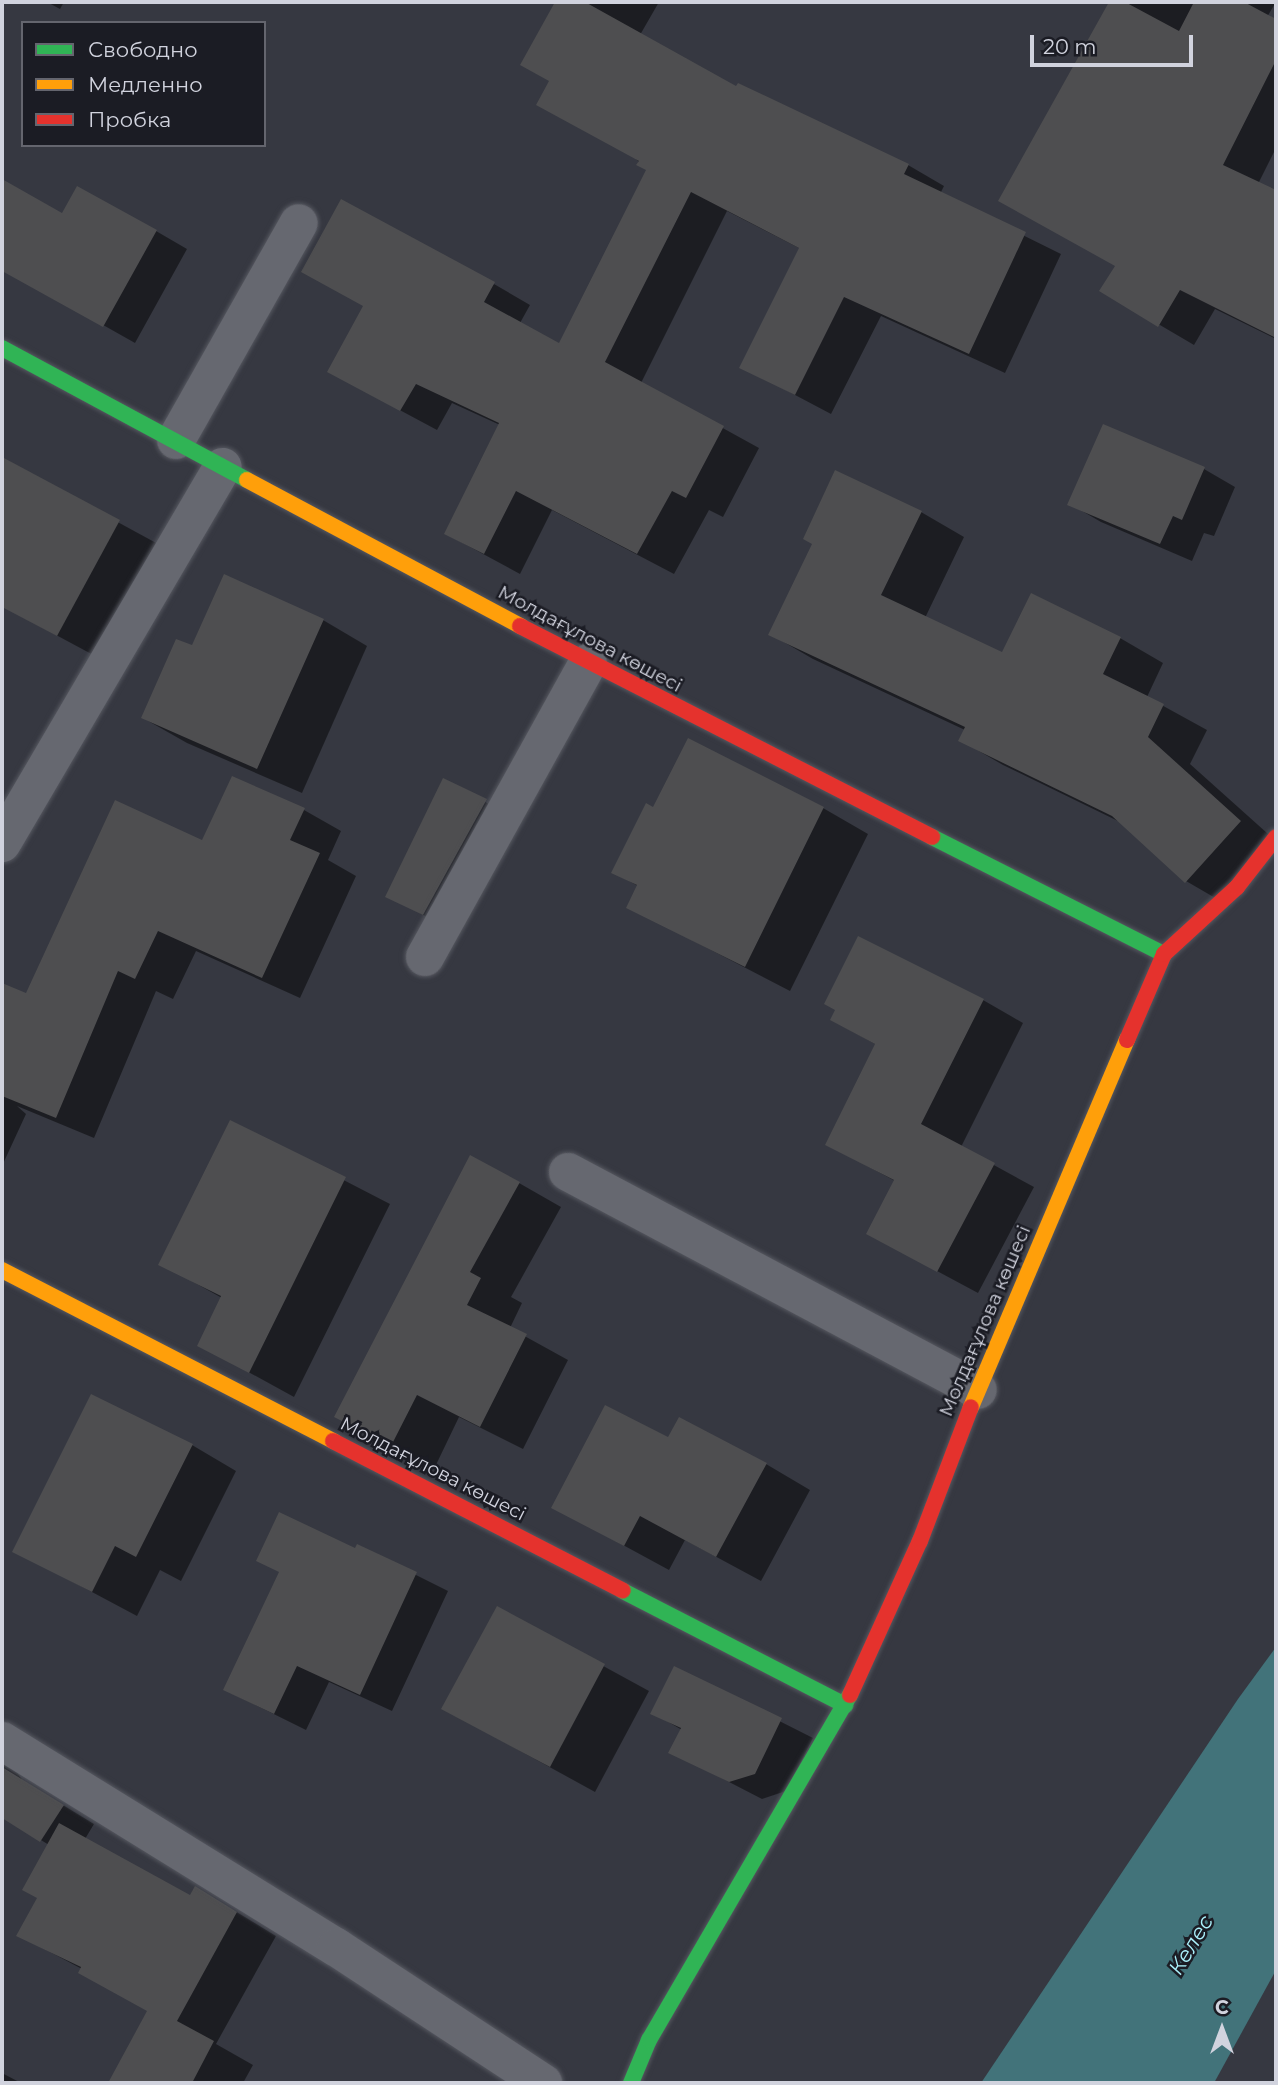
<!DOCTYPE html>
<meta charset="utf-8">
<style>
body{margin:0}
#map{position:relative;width:1278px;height:2085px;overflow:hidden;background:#363841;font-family:Montserrat,sans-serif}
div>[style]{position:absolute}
.water>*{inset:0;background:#42737a}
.shadow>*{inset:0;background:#0007}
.building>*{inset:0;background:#4e4e50}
.roads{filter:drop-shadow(0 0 2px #55575f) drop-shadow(0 0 2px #55575f)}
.street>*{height:38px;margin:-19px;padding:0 19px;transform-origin:19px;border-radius:19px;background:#666870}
.fast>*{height:16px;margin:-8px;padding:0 8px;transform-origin:8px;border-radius:8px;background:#30b455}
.slow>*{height:16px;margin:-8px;padding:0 8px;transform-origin:8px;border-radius:8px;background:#ff9f0a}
.jam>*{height:16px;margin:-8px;padding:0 8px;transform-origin:8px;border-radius:8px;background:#e5322d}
span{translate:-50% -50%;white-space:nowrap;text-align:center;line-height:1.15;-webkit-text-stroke:5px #1b1c24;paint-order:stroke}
.street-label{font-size:19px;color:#d1d3de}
.water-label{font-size:21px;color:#abf1fb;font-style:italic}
.frame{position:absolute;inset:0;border:4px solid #d1d3de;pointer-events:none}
.legend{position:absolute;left:21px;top:21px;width:245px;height:126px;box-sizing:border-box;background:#1b1c24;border:2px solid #64656e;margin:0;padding:9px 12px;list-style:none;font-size:21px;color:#d1d3de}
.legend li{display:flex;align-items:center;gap:14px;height:35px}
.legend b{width:35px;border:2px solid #64656e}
.north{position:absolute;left:1187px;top:1994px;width:70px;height:70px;-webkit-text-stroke:5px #1b1c24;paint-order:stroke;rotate:0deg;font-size:19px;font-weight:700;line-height:28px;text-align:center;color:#d1d3de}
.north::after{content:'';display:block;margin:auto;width:24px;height:32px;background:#d1d3de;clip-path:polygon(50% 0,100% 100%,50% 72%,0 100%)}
.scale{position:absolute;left:1030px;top:35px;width:163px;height:32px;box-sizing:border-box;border:4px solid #d1d3de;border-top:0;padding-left:9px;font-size:21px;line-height:24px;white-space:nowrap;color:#d1d3de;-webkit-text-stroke:5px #1b1c24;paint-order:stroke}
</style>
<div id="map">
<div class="water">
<i style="clip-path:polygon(1276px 1647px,1276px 1970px,1214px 2083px,981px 2083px,1238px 1699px)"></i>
</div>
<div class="shadow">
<i style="clip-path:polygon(47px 2px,64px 2px,60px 9px)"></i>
<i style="clip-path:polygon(557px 2px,659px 2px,640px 35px,737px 89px,908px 165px,944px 186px,940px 194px,1061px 254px,1005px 373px,881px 316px,831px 414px,742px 367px,801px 249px,727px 211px,641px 383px,759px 448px,723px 517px,709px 510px,674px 574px,552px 510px,520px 574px,446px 534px,500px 425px,452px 403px,437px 430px,366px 392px,494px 284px,530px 305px,520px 323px,560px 345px,648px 170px,551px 81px,522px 64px)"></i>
<i style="clip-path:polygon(1111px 2px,1276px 2px,1267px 17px,1276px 21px,1276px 148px,1258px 184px,1276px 192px,1276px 339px,1215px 309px,1194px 345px,1102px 291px,1117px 266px,1001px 200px)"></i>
<i style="clip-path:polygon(2px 181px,63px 215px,156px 231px,187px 249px,135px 343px,2px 268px)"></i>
<i style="clip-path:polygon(2px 459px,158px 544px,97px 657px,2px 606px)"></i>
<i style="clip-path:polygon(1204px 469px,1235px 487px,1214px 536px,1204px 533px,1192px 561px,1101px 522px,1070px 504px)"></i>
<i style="clip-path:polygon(921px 512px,964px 537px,925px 618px,1003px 654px,1032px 596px,1120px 638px,1163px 663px,1147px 697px,1207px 730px,1190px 764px,1276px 841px,1229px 906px,1186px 881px,1122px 823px,1003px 765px,960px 740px,965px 730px,813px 659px,770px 634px)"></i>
<i style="clip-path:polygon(323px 620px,367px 646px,302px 793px,187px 743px,143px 718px,193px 647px)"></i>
<i style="clip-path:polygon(444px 780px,517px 819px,455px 932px,388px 896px)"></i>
<i style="clip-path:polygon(823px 808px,868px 834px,790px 991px,628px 907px,638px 886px,613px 872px,654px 809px)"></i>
<i style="clip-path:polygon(304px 810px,341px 831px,328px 860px,356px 876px,300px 998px,196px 951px,173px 999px,156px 991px,94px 1138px,17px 1106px,26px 1114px,2px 1166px,2px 1000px,7px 987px,26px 996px,203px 842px)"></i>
<i style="clip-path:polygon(983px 1000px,1023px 1023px,961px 1147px,1034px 1187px,978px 1293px,868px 1234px,895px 1181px,827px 1144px,877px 1045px,832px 1020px)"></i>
<i style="clip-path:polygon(231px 1122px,390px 1204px,294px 1397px,199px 1345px,222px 1298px,161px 1264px)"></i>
<i style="clip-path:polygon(519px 1183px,561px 1207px,511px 1297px,522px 1303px,510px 1328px,568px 1360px,523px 1449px,459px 1417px,434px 1469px,336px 1416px)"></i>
<i style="clip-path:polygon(192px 1445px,236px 1471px,181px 1581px,160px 1570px,137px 1616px,15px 1551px)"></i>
<i style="clip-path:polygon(766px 1464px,810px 1490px,761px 1581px,685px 1540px,669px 1570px,553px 1507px)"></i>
<i style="clip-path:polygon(358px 1546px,448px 1591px,392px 1711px,329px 1682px,306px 1730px,225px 1690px)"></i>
<i style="clip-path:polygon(497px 1608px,649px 1691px,595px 1792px,444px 1709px)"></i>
<i style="clip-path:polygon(675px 1668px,813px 1738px,786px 1791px,762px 1799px,671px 1752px,682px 1730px,653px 1713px)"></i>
<i style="clip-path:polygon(2px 1757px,12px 1764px,22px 1780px,94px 1824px,85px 1839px,191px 1898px,235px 1911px,276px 1936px,216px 2044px,253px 2065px,243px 2083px,110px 2083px,149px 2011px,82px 1969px,18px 1935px,39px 1898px,49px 1845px,2px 1816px)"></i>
<i style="clip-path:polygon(2px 2073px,21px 2083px,2px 2083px)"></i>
</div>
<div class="building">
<i style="clip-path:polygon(555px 2px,585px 2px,736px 86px,738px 83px,909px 164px,904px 174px,1026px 232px,969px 354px,844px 297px,795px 395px,739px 368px,799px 248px,691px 192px,605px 362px,724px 426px,686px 498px,672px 491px,637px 554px,516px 491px,484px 554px,444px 534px,499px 423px,416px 384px,400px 411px,327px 372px,363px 306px,301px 272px,341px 199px,495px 282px,484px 302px,559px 343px,646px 170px,636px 165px,639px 161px,536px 105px,549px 81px,520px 65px)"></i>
<i style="clip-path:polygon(1109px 2px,1125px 2px,1179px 31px,1194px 2px,1244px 2px,1276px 19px,1276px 60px,1223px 165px,1276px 190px,1276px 338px,1180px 290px,1158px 327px,1099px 291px,1115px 266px,998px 201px)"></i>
<i style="clip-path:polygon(2px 179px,62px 213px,77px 186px,157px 230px,103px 327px,2px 271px)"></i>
<i style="clip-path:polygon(1103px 424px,1205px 467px,1182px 520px,1173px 516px,1160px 544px,1067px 505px)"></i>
<i style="clip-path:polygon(2px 457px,120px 520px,57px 636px,2px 607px)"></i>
<i style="clip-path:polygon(835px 470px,922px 511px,881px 595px,1002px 652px,1031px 593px,1121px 637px,1103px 674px,1164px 704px,1148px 737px,1241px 821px,1185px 883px,1112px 816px,958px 741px,965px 727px,768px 635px,812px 544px,803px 539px)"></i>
<i style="clip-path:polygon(224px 574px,324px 619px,257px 769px,141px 718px,176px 639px,192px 645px)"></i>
<i style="clip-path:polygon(688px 738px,824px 807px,745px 967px,626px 908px,637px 885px,611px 873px,646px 803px,653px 807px)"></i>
<i style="clip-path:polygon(232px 776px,305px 808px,290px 840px,320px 853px,262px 978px,158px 931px,135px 979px,118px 971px,56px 1118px,2px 1096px,2px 983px,26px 993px,115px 800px,202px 840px)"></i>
<i style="clip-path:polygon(443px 778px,487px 799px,423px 915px,385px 897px)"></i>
<i style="clip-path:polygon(858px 936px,984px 999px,921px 1124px,995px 1163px,937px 1272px,866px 1234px,894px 1180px,825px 1145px,875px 1044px,830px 1020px,835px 1010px,824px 1004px)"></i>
<i style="clip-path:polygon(230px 1120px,346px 1177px,249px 1373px,197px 1346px,221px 1296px,158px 1265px)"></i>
<i style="clip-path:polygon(470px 1155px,520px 1182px,470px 1272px,481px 1278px,467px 1305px,527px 1334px,480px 1427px,417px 1395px,391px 1446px,334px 1417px)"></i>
<i style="clip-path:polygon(91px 1394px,193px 1444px,136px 1557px,115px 1546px,92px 1592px,12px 1552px)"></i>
<i style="clip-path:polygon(605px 1405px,668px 1437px,679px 1417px,767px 1463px,716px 1557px,640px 1516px,624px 1546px,551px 1508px)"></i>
<i style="clip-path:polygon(279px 1512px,355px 1548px,357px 1544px,417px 1572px,360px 1695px,297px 1666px,274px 1714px,223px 1690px,279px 1572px,256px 1561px)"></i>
<i style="clip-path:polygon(497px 1606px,605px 1664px,550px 1767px,441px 1709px)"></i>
<i style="clip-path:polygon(674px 1666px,782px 1718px,755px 1774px,729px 1782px,668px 1753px,681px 1728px,650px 1714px)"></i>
<i style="clip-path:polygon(2px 1767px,64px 1805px,40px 1842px,2px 1818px)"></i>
<i style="clip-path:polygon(59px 1823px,190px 1895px,195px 1886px,237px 1912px,177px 2021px,214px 2041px,192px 2083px,108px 2083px,147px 2011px,78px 1973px,81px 1967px,16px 1936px,37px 1898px,22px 1890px)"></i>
</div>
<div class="roads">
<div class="street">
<i style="left:176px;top:440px;width:249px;rotate:-60.5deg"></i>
<i style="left:2px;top:843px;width:436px;rotate:-59.6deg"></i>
<i style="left:425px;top:957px;width:336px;rotate:-61deg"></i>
<i style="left:568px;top:1172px;width:464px;rotate:28deg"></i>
<i style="left:2px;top:1741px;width:392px;rotate:31.7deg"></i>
<i style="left:336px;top:1947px;width:248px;rotate:33.3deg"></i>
</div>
<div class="fast">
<i style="left:2px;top:348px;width:278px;rotate:28.3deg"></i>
<i style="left:932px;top:837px;width:260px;rotate:26.8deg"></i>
<i style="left:623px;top:1591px;width:250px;rotate:27.2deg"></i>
<i style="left:631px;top:2083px;width:47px;rotate:-67.3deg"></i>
<i style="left:649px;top:2040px;width:399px;rotate:-59.8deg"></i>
</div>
<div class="slow">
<i style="left:247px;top:480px;width:310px;rotate:28.1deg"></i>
<i style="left:2px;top:1270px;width:373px;rotate:27.3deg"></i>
<i style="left:971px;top:1407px;width:399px;rotate:-67deg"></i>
</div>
<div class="jam">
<i style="left:520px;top:626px;width:463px;rotate:27.1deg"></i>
<i style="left:1127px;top:1040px;width:94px;rotate:-66.7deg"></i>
<i style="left:1164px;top:954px;width:99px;rotate:-42.5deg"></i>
<i style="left:1237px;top:887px;width:63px;rotate:-52deg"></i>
<i style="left:333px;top:1441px;width:326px;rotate:27.3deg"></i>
<i style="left:850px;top:1695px;width:169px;rotate:-65.6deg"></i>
<i style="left:920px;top:1541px;width:143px;rotate:-69.2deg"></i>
</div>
</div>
<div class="street-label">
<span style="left:590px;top:639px;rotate:28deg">Молдағұлова көшесі</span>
<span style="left:985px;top:1321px;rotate:-67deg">Молдағұлова көшесі</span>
<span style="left:433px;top:1469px;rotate:27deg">Молдағұлова көшесі</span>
</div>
<div class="water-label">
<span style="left:1191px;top:1945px;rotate:-59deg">Келес</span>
</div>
<div class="frame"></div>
<ul class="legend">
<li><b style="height:9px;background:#30b455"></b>Свободно</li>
<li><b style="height:9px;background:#ff9f0a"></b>Медленно</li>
<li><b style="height:9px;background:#e5322d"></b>Пробка</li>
</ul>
<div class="north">С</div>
<div class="scale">20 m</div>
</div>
